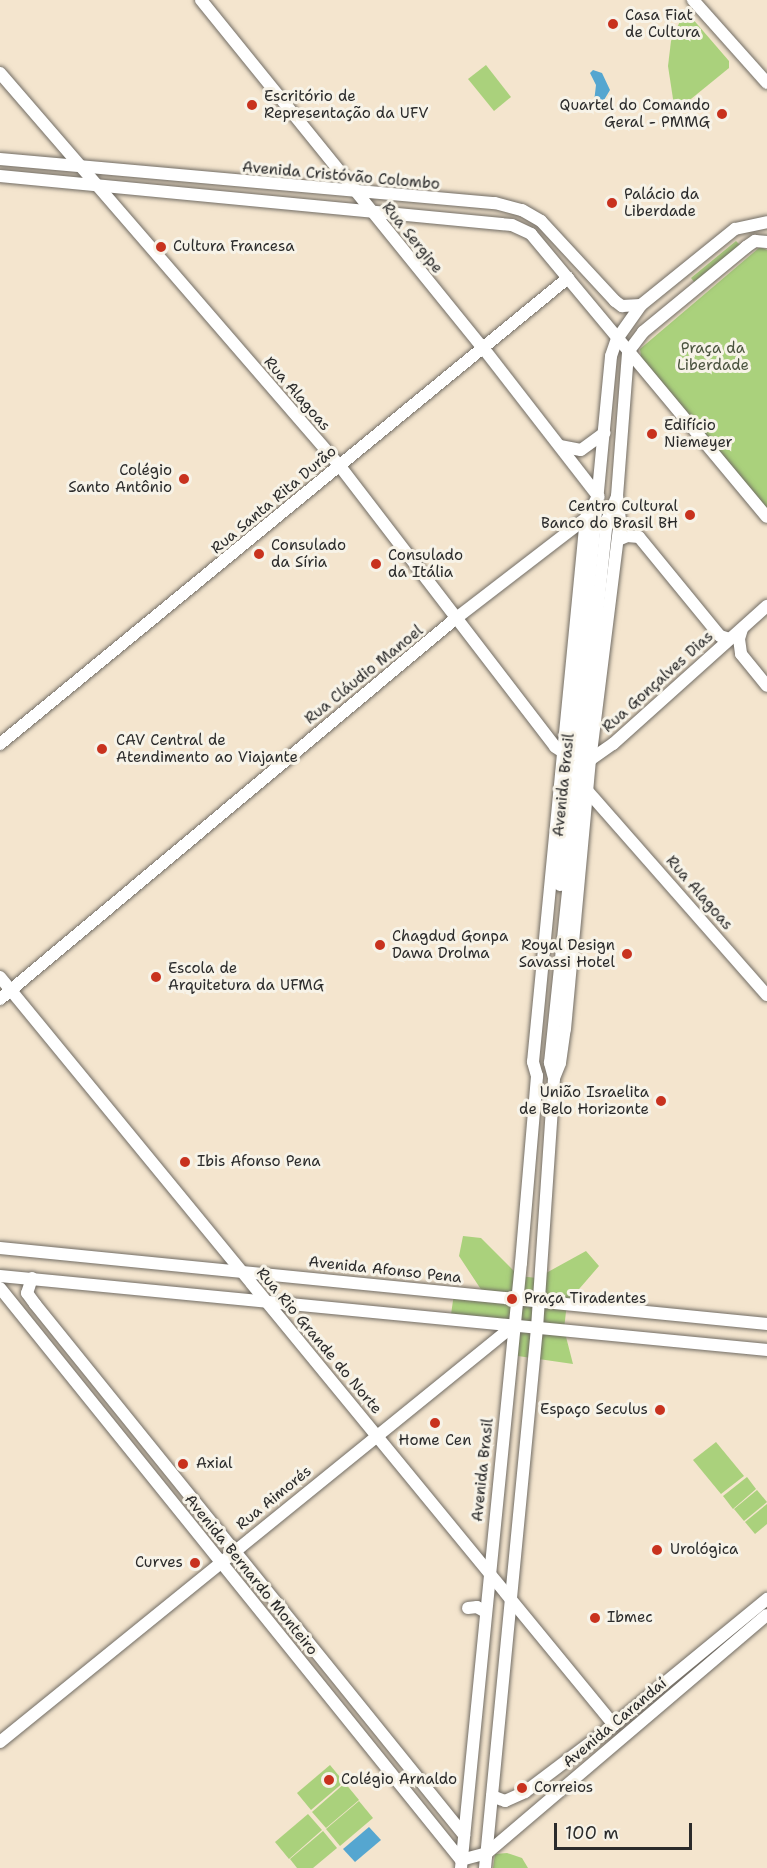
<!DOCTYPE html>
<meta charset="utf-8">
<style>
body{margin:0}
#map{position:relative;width:767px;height:1868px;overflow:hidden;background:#f4e5ce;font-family:"Shantell Sans",sans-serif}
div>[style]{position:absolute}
.green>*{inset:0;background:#aad17c}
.water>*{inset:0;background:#55a6d0}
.roads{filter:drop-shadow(0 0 2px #716c64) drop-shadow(0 0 2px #716c64)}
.secondary>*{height:12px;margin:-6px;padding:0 6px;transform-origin:6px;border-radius:6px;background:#fff}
.dots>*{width:16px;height:16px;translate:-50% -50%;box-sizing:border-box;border:3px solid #f7f3e8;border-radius:50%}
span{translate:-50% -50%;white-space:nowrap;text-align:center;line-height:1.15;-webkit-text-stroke:6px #f7f3e8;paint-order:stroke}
.poi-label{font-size:15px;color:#2b2b2b}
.left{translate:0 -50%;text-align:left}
.right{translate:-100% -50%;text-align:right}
.street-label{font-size:15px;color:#2b2b2b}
.park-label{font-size:15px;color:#4b543f}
.scale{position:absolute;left:554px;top:1823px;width:138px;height:27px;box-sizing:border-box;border:3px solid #2b2b2b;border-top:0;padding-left:8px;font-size:18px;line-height:21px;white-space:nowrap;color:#2b2b2b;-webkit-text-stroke:4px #f7f3e8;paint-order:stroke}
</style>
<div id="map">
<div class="green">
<i style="clip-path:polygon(685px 10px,729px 61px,729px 68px,675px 112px,668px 66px,671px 41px)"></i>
<i style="clip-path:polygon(486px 65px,511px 97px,494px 111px,468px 79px)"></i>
<i style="clip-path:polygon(736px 241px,740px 245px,695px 283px,691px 278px)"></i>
<i style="clip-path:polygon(760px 247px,767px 250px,767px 509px,641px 357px,640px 349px)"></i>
<i style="clip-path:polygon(463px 1236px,481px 1238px,519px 1276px,537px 1278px,586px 1251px,599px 1266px,567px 1303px,564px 1329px,573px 1364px,511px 1355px,513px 1326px,450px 1321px,454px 1294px,484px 1294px,459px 1256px)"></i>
<i style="clip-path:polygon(716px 1442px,744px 1476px,721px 1494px,693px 1460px)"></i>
<i style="clip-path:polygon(747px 1477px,756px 1489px,733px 1509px,723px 1496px)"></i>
<i style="clip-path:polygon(757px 1490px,767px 1502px,744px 1521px,734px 1509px)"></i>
<i style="clip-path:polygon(767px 1504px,767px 1524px,755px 1534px,745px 1522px)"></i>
<i style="clip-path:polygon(330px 1765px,344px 1782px,311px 1810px,297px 1793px)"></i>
<i style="clip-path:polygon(345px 1783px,359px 1800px,326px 1828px,312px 1812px)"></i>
<i style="clip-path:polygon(359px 1801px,373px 1818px,340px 1846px,326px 1829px)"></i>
<i style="clip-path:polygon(308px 1814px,322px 1830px,289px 1859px,275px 1842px)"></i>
<i style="clip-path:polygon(323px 1831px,337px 1848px,313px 1868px,297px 1868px,290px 1859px)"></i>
<i style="clip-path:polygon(507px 1853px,522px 1858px,528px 1868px,493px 1868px,495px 1854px)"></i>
</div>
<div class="water">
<i style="clip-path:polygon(593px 70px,602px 73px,610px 90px,601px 105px,594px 102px,596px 85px,590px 73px)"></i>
<i style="clip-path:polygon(369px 1827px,381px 1840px,355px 1862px,343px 1849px)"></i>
</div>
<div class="roads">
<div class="secondary">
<i style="left:201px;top:0;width:449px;rotate:51deg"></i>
<i style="left:484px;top:349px;width:187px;rotate:52.2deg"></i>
<i style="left:693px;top:0;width:111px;rotate:48.3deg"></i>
<i style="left:0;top:73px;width:518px;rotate:49.15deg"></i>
<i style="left:339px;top:465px;width:355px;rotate:52.5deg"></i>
<i style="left:555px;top:747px;width:15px;rotate:32deg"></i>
<i style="left:0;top:159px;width:497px;rotate:5.1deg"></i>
<i style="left:495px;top:203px;width:28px;rotate:15deg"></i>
<i style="left:522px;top:210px;width:22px;rotate:30deg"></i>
<i style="left:541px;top:221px;width:109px;rotate:47.2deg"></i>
<i style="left:615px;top:301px;width:9px;rotate:36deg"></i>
<i style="left:622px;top:306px;width:19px;rotate:-3deg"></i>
<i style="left:0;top:176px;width:514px;rotate:5.47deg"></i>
<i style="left:512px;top:225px;width:21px;rotate:25deg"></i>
<i style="left:531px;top:234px;width:368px;rotate:50.2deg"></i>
<i style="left:628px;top:352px;width:25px;rotate:-53deg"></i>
<i style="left:643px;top:332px;width:134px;rotate:-39.5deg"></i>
<i style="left:746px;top:247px;width:11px;rotate:-34deg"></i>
<i style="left:755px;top:241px;width:12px;rotate:5deg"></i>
<i style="left:560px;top:446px;width:21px;rotate:11deg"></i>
<i style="left:581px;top:450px;width:29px;rotate:-36deg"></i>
<i style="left:618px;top:540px;width:10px;rotate:-24deg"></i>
<i style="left:627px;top:536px;width:12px;rotate:5deg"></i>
<i style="left:639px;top:537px;width:128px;rotate:50.7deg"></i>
<i style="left:720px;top:636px;width:9px;rotate:18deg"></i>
<i style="left:742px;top:629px;width:10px;rotate:107deg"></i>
<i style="left:739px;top:639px;width:15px;rotate:82deg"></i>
<i style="left:741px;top:654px;width:41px;rotate:50.9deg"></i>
<i style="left:0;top:744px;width:735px;rotate:-39.37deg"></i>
<i style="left:587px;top:762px;width:32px;rotate:-35deg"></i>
<i style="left:613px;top:744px;width:207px;rotate:-41.9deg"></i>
<i style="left:584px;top:787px;width:277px;rotate:48.7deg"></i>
<i style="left:560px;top:885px;width:531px;rotate:-84.49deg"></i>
<i style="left:611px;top:356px;width:18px;rotate:-71deg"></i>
<i style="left:617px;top:339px;width:42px;rotate:-54.8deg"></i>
<i style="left:641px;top:305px;width:121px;rotate:-39deg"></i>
<i style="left:735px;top:229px;width:33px;rotate:-12deg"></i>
<i style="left:0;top:977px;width:968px;rotate:50.62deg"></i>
<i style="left:0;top:999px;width:593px;rotate:-39.87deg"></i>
<i style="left:455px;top:619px;width:165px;rotate:-37.6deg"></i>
<i style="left:554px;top:1078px;width:16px;rotate:-68deg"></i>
<i style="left:560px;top:1063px;width:34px;rotate:-82deg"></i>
<i style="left:565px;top:1029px;width:269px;rotate:-84.7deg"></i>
<i style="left:590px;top:761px;width:243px;rotate:-82.9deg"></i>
<i style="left:620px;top:520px;width:24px;rotate:-97deg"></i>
<i style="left:617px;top:496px;width:144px;rotate:-85.6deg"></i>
<i style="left:0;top:1248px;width:771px;rotate:5.66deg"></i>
<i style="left:0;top:1276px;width:771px;rotate:5.51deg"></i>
<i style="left:32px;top:1278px;width:16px;rotate:108deg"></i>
<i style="left:27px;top:1293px;width:14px;rotate:54deg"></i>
<i style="left:35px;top:1304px;width:683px;rotate:51.06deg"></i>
<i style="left:0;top:1288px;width:735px;rotate:51.13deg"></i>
<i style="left:468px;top:1608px;width:9px;rotate:-6deg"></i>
<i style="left:477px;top:1607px;width:8px;rotate:30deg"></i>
<i style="left:0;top:1742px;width:660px;rotate:-39.04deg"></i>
<i style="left:492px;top:1796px;width:14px;rotate:21deg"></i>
<i style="left:505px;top:1801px;width:22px;rotate:-24deg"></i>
<i style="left:525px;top:1792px;width:108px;rotate:-37.1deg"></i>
<i style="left:611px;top:1727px;width:202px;rotate:-39.4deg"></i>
<i style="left:461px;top:1860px;width:27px;rotate:-15deg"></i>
<i style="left:487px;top:1853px;width:367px;rotate:-40.4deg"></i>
<i style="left:461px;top:1868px;width:608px;rotate:-84.34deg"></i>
<i style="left:521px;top:1263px;width:188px;rotate:-85.1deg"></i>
<i style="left:537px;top:1076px;width:15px;rotate:-106deg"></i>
<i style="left:533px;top:1062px;width:547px;rotate:-84.44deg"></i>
<i style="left:586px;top:518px;width:25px;rotate:-61deg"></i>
<i style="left:485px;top:1868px;width:542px;rotate:-84.5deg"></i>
<i style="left:537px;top:1328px;width:251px;rotate:-86.1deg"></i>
<i style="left:554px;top:1078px;width:16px;rotate:-105deg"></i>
<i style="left:550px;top:1063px;width:546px;rotate:-84.01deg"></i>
<i style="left:607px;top:520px;width:26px;rotate:-67deg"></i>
</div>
</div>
<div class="dots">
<i style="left:613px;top:24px;background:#c8321e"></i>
<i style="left:252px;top:105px;background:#c8321e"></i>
<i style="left:722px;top:114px;background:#c8321e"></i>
<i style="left:612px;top:203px;background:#c8321e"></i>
<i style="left:161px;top:247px;background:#c8321e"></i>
<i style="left:652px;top:434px;background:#c8321e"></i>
<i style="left:184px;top:479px;background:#c8321e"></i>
<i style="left:690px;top:515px;background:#c8321e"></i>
<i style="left:259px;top:554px;background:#c8321e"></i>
<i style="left:376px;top:564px;background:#c8321e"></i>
<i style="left:102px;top:749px;background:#c8321e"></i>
<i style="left:380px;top:945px;background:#c8321e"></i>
<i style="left:627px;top:954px;background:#c8321e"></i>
<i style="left:156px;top:977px;background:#c8321e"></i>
<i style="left:661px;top:1101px;background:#c8321e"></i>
<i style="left:185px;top:1162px;background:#c8321e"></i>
<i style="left:512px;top:1299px;background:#c8321e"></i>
<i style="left:660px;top:1410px;background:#c8321e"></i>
<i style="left:435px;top:1423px;background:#c8321e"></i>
<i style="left:183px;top:1464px;background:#c8321e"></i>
<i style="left:657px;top:1550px;background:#c8321e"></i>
<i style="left:195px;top:1563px;background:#c8321e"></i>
<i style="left:595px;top:1618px;background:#c8321e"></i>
<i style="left:329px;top:1780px;background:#c8321e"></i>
<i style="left:522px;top:1788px;background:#c8321e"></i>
</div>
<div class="poi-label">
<span class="left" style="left:625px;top:24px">Casa Fiat<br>de Cultura</span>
<span class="left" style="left:264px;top:105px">Escritório de<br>Representação da UFV</span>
<span class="right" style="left:710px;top:114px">Quartel do Comando<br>Geral - PMMG</span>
<span class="left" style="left:624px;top:203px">Palácio da<br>Liberdade</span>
<span class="left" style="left:173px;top:247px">Cultura Francesa</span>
<span class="left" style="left:664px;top:434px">Edifício<br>Niemeyer</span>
<span class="right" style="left:172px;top:479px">Colégio<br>Santo Antônio</span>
<span class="right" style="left:678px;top:515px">Centro Cultural<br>Banco do Brasil BH</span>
<span class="left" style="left:271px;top:554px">Consulado<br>da Síria</span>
<span class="left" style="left:388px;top:564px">Consulado<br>da Itália</span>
<span class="left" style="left:116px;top:749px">CAV Central de<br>Atendimento ao Viajante</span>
<span class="left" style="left:392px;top:945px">Chagdud Gonpa<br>Dawa Drolma</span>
<span class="right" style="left:615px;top:954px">Royal Design<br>Savassi Hotel</span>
<span class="left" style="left:168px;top:977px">Escola de<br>Arquitetura da UFMG</span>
<span class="right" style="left:649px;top:1101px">União Israelita<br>de Belo Horizonte</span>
<span class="left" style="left:197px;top:1162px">Ibis Afonso Pena</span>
<span class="left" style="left:524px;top:1299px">Praça Tiradentes</span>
<span class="right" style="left:648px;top:1410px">Espaço Seculus</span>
<span style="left:435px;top:1441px">Home Cen</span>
<span class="left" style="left:196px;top:1464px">Axial</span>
<span class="left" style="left:670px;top:1550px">Urológica</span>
<span class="right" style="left:183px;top:1563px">Curves</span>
<span class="left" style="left:607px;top:1618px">Ibmec</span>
<span class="left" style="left:341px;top:1780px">Colégio Arnaldo</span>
<span class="left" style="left:534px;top:1788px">Correios</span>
</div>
<div class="street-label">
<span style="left:341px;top:176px;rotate:5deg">Avenida Cristóvão Colombo</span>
<span style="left:412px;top:238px;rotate:51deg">Rua Sergipe</span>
<span style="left:297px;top:394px;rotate:49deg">Rua Alagoas</span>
<span style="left:274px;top:500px;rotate:-40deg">Rua Santa Rita Durão</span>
<span style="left:364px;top:675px;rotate:-39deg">Rua Cláudio Manoel</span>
<span style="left:658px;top:682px;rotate:-42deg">Rua Gonçalves Dias</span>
<span style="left:564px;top:785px;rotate:-84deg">Avenida Brasil</span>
<span style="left:699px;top:893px;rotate:49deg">Rua Alagoas</span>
<span style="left:385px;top:1270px;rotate:6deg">Avenida Afonso Pena</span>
<span style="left:319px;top:1341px;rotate:50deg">Rua Rio Grande do Norte</span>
<span style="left:483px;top:1470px;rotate:-84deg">Avenida Brasil</span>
<span style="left:274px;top:1498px;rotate:-39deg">Rua Aimorés</span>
<span style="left:251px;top:1575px;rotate:51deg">Avenida Bernardo Monteiro</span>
<span style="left:615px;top:1723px;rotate:-40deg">Avenida Carandaí</span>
</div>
<div class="park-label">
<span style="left:713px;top:357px">Praça da<br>Liberdade</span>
</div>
<div class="scale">100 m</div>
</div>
